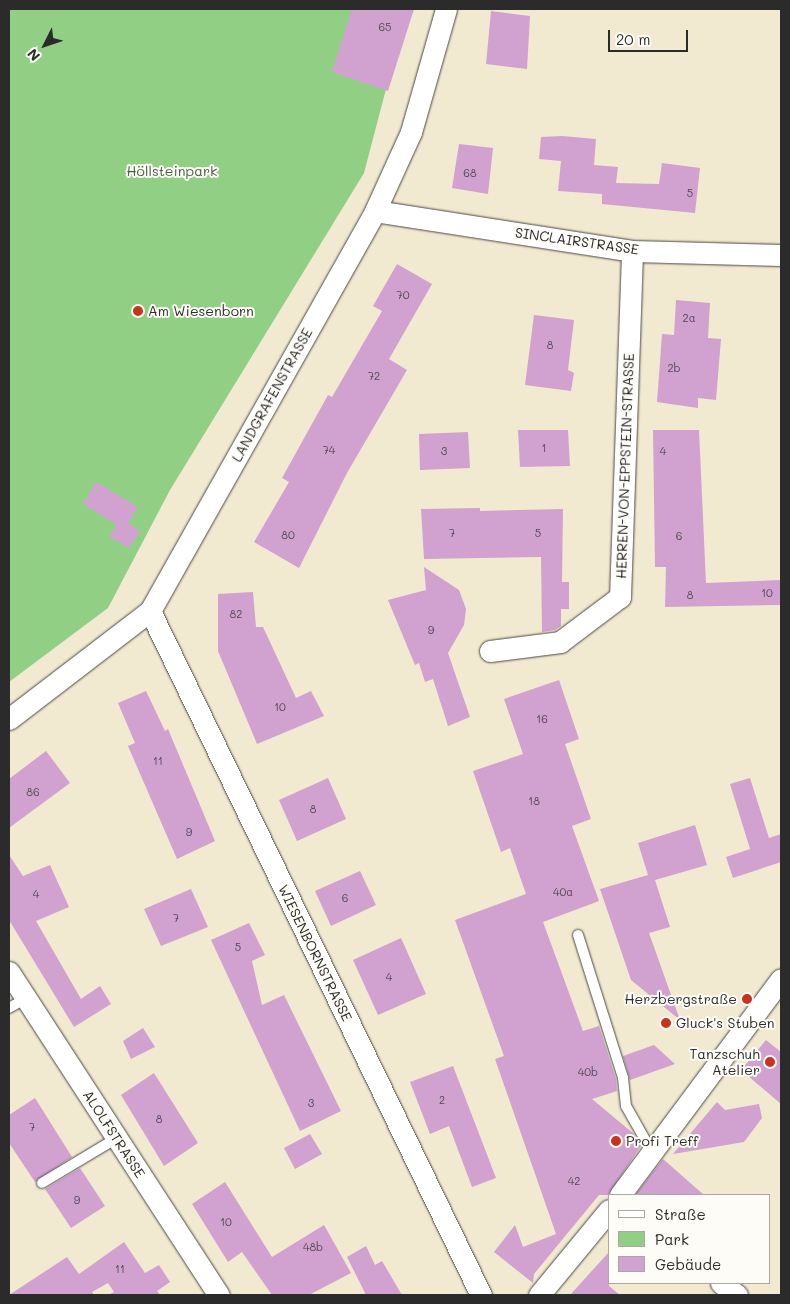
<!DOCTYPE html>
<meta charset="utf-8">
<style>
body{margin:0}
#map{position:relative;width:790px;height:1304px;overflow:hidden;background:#f2e9d1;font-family:Mali,sans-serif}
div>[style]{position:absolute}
.green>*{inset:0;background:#91cf85}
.building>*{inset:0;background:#d1a1d0}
.roads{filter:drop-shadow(0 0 1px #494844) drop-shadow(0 0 1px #494844)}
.lane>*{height:10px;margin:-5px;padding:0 5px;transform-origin:5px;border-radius:5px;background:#fff}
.street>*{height:21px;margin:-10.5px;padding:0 10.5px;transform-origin:10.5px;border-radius:10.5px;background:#fff}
.dots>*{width:14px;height:14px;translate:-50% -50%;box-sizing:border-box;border:2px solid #fdfcf7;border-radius:50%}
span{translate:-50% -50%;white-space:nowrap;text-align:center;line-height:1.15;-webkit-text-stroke:4px #fdfcf7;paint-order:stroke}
.number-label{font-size:11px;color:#544854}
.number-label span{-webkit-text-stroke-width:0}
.park-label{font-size:14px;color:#4a5c46}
.street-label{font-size:14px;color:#2b2b2b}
.poi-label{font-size:14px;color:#2b2b2b}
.left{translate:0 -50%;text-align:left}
.right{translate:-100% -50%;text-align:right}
.frame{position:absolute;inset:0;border:10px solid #2b2b2b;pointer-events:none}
.legend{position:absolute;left:608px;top:1194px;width:162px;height:90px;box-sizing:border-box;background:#fdfcf7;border:1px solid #a9a8a5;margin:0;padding:6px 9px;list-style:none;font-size:15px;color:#2b2b2b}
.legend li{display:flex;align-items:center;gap:10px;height:25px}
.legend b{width:25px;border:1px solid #a9a8a5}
.north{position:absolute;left:20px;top:20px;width:50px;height:50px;-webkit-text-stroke:4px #fdfcf7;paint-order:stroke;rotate:229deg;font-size:14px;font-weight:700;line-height:20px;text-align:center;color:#2b2b2b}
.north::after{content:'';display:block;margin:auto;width:18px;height:22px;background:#2b2b2b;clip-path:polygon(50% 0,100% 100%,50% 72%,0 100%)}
.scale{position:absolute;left:608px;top:30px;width:80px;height:22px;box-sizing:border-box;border:2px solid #2b2b2b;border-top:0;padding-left:6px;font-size:15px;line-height:18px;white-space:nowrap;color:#2b2b2b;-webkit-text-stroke:4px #fdfcf7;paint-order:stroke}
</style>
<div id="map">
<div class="green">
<i style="clip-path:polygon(9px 9px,407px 9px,364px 173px,170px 490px,108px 608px,9px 682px)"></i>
</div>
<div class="building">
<i style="clip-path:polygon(352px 9px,414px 9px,388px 91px,332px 72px)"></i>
<i style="clip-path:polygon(491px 11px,530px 16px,527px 69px,486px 64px)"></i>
<i style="clip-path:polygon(562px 136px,596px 139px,594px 165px,618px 167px,616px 183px,659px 184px,662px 163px,700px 168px,695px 213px,602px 204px,602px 194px,558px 191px,561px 161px,539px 159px,541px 137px)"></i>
<i style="clip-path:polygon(459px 144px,493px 148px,488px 194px,452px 188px)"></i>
<i style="clip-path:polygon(397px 264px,432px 284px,389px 359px,407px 370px,347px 473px,299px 568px,254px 542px,289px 482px,282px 478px,328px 395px,332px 397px,382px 311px,373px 306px)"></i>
<i style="clip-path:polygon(676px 300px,710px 303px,708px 338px,721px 339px,716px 400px,698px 398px,698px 408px,657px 402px,662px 334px,674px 335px)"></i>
<i style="clip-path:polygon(534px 315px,574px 320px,568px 370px,574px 373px,571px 391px,525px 385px)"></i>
<i style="clip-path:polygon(518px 430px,568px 430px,570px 466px,520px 467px)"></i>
<i style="clip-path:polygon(653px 430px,699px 430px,706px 583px,781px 580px,781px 605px,665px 607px,666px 567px,655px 567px)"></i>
<i style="clip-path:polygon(468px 432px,470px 468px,420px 470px,419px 434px)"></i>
<i style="clip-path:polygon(96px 482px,138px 507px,128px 523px,140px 531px,129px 548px,109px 536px,117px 525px,83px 504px)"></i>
<i style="clip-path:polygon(480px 508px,480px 511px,563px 509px,562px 582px,569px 582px,569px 609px,561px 609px,561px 626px,555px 630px,542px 632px,541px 557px,424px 559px,421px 509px)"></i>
<i style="clip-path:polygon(424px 567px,459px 590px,466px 609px,464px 625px,448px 653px,470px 717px,448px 726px,433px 679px,425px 682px,419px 663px,415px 665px,388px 600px,426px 590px)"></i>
<i style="clip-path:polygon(253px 592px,256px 627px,263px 627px,296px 698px,311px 691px,324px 716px,257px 744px,218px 651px,218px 594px)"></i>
<i style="clip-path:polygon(559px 680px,579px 739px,565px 744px,591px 819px,572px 826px,599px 901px,543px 922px,583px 1031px,599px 1026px,616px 1079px,617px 1091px,592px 1099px,634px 1134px,641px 1146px,608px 1195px,599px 1195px,534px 1274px,533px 1283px,494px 1252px,515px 1225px,523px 1247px,556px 1234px,495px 1059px,504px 1056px,455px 920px,526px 894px,510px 848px,501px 852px,473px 771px,523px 754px,504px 699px)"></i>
<i style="clip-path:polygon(146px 691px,165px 731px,168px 729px,215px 841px,177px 859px,128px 746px,135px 743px,118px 703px)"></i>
<i style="clip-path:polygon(46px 751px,70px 783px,9px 828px,9px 779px)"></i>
<i style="clip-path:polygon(328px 778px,346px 819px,297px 841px,279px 800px)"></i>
<i style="clip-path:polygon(750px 778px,769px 838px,781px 834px,781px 862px,733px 878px,726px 857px,750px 849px,730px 784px)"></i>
<i style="clip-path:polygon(695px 825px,707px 865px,655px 880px,670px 927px,649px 933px,680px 1020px,631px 980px,600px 889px,648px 875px,638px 843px)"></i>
<i style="clip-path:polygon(9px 855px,23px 876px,50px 865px,69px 907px,36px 921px,81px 999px,100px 986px,111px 1004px,74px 1027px,9px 920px)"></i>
<i style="clip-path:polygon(360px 871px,376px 905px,331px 926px,315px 891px)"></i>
<i style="clip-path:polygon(191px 889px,208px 927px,161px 946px,144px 909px)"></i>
<i style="clip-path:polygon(249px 923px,265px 955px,252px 961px,262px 1005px,284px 995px,341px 1111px,300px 1131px,211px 940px)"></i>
<i style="clip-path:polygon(401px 938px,426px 994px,378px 1015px,353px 960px)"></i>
<i style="clip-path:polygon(143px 1028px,155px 1047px,131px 1059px,123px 1041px)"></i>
<i style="clip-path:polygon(766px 1040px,781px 1052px,781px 1104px,741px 1070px)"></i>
<i style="clip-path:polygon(654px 1045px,675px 1064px,630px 1080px,623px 1056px)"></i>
<i style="clip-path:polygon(453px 1066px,496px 1178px,472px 1187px,449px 1126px,430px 1134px,410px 1082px)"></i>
<i style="clip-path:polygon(154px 1073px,198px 1143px,164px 1166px,121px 1095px)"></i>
<i style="clip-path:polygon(35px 1098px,72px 1157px,35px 1182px,9px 1143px,9px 1115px)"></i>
<i style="clip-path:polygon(717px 1102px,725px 1110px,759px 1104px,762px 1118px,744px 1142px,673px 1154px)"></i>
<i style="clip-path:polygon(310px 1134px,322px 1154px,295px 1169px,284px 1148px)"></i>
<i style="clip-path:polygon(663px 1159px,704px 1195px,635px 1195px)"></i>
<i style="clip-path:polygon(80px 1168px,105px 1206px,71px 1228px,45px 1189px)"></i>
<i style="clip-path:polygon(225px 1182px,272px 1257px,324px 1225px,351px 1273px,309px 1295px,272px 1295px,242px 1252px,228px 1262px,192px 1204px)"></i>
<i style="clip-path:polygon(124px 1242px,145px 1273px,159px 1265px,170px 1282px,157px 1291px,160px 1295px,108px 1295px,114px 1292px,108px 1283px,92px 1292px,94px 1295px,9px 1295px,67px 1257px,79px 1274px)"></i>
<i style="clip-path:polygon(366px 1246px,375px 1265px,382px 1261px,402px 1295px,366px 1295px,347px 1257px)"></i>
<i style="clip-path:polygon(609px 1252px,609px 1286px,620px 1295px,570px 1295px)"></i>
</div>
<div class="roads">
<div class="lane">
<i style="left:578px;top:935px;width:150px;rotate:72.5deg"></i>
<i style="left:623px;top:1078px;width:28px;rotate:84deg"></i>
<i style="left:626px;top:1106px;width:53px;rotate:60.5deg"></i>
<i style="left:9px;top:1008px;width:20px;rotate:-30deg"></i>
<i style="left:42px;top:1183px;width:87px;rotate:-31deg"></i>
</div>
<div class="street">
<i style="left:375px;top:211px;width:260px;rotate:8.8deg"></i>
<i style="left:632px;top:251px;width:149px;rotate:1.5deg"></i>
<i style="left:150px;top:611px;width:760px;rotate:64.18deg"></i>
<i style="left:490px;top:651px;width:71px;rotate:-7.3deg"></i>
<i style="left:560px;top:642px;width:75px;rotate:-36.9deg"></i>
<i style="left:620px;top:597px;width:346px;rotate:-88deg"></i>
<i style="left:9px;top:719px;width:178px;rotate:-37.5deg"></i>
<i style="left:150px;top:611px;width:459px;rotate:-60.6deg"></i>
<i style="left:375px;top:211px;width:87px;rotate:-65.5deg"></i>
<i style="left:411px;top:132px;width:128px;rotate:-74.1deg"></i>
<i style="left:9px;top:972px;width:385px;rotate:57deg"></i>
<i style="left:620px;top:1195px;width:269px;rotate:-53.3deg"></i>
<i style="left:721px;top:1283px;width:20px;rotate:37deg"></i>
<i style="left:539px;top:1295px;width:110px;rotate:-50.5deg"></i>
</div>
</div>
<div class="dots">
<i style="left:138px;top:311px;background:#c8321e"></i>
<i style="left:747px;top:999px;background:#c8321e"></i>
<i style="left:666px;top:1023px;background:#c8321e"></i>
<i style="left:770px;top:1062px;background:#c8321e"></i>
<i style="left:616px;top:1141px;background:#c8321e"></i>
</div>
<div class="number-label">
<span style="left:385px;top:27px">65</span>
<span style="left:470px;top:173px">68</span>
<span style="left:690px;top:193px">5</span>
<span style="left:403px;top:295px">70</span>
<span style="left:689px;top:318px">2a</span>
<span style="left:550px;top:345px">8</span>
<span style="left:674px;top:368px">2b</span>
<span style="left:374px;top:376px">72</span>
<span style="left:544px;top:448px">1</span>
<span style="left:329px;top:450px">74</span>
<span style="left:444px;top:451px">3</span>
<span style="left:663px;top:451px">4</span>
<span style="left:452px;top:533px">7</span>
<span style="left:538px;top:533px">5</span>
<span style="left:288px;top:535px">80</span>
<span style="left:679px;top:536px">6</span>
<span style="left:767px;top:593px">10</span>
<span style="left:690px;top:595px">8</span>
<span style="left:236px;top:614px">82</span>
<span style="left:431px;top:630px">9</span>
<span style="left:280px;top:707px">10</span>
<span style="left:542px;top:719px">16</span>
<span style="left:158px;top:761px">11</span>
<span style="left:33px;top:792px">86</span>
<span style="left:534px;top:801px">18</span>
<span style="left:313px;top:809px">8</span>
<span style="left:189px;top:832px">9</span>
<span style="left:563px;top:892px">40a</span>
<span style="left:36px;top:894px">4</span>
<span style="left:345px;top:898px">6</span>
<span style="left:176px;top:918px">7</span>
<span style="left:238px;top:947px">5</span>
<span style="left:389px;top:977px">4</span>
<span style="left:588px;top:1072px">40b</span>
<span style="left:442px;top:1100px">2</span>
<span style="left:311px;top:1103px">3</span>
<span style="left:159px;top:1119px">8</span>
<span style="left:32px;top:1127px">7</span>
<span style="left:574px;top:1181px">42</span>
<span style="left:77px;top:1200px">9</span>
<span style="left:226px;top:1222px">10</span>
<span style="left:313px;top:1247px">48b</span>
<span style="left:120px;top:1269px">11</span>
</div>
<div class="park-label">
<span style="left:172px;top:171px">Höllsteinpark</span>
</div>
<div class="street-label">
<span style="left:577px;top:241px;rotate:8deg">SINCLAIRSTRASSE</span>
<span style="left:272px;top:395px;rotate:-61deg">LANDGRAFENSTRASSE</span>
<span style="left:625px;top:466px;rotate:-88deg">HERREN-VON-EPPSTEIN-STRASSE</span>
<span style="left:315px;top:953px;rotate:64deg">WIESENBORNSTRASSE</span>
<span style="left:114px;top:1134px;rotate:57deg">ALOLFSTRASSE</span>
</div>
<div class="poi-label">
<span class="left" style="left:148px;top:311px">Am Wiesenborn</span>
<span class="right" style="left:737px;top:999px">Herzbergstraße</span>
<span class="left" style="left:676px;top:1023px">Gluck's Stuben</span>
<span class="right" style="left:760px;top:1062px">Tanzschuh<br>Atelier</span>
<span class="left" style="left:626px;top:1141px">Profi Treff</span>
</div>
<div class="frame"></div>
<ul class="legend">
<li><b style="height:6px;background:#fff"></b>Straße</li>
<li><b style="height:14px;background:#91cf85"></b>Park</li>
<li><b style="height:14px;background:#d1a1d0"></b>Gebäude</li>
</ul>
<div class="north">N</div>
<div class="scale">20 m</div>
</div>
